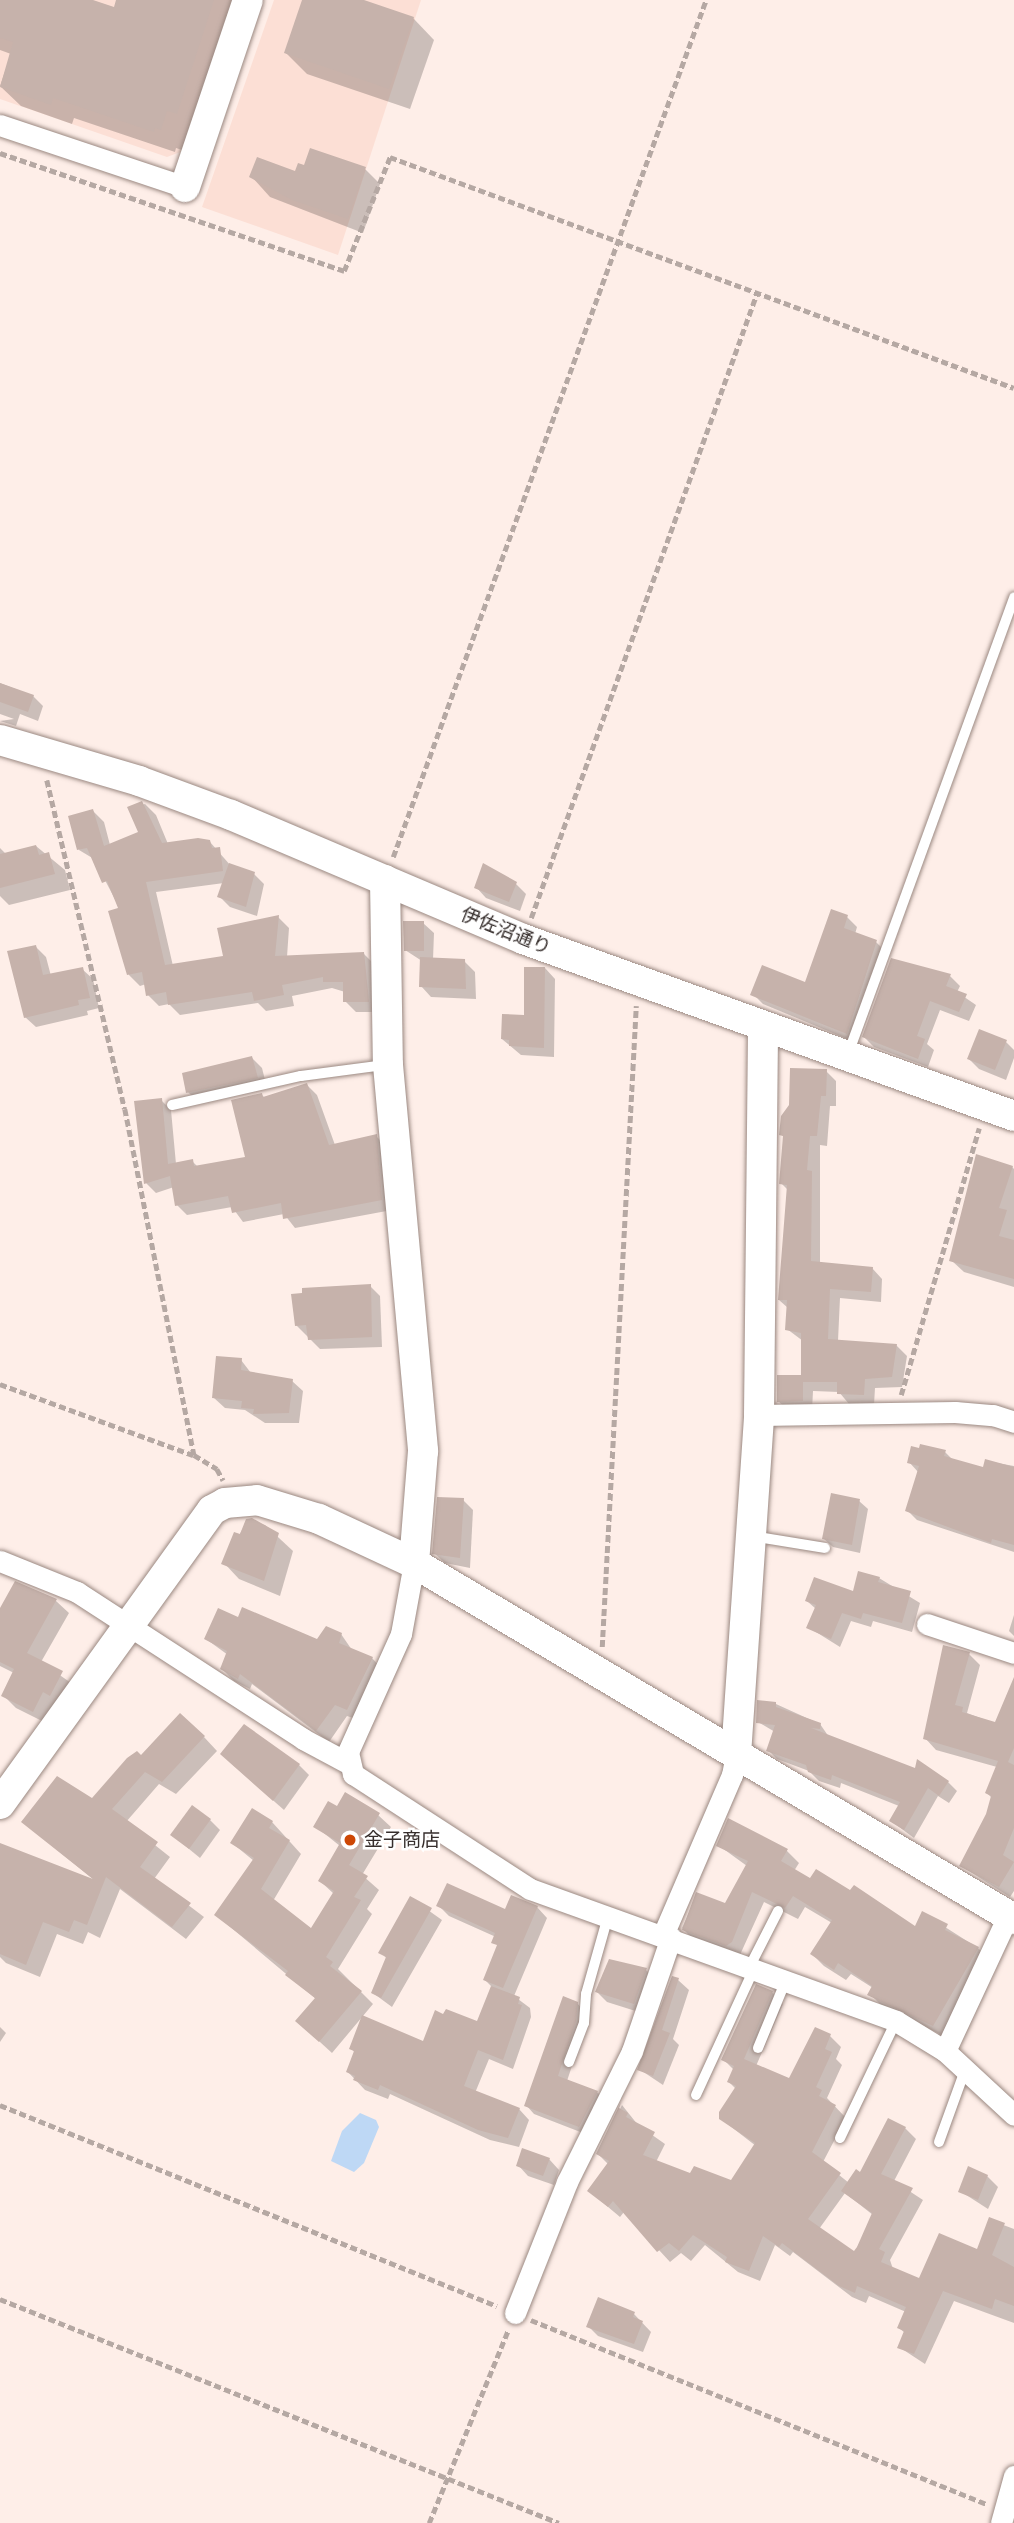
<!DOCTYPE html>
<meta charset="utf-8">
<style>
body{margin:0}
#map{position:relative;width:1014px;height:2523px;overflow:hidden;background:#feeee8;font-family:"Fira Sans","Noto Sans JP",sans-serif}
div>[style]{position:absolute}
.built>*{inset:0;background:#fcdfd5}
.water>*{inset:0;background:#bed8f5}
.shadow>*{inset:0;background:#0003}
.building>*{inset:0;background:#c6b2ab}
.path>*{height:4.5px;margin-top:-2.25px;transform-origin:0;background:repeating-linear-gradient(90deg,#b5a8a3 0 7px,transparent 0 10.5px)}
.roads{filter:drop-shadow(0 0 2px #9a8881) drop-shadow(0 0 2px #9a8881)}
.lane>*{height:10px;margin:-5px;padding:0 5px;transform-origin:5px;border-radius:5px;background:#fff}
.street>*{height:21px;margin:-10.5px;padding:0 10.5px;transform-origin:10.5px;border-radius:10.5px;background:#fff}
.secondary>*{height:30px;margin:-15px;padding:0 15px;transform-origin:15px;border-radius:15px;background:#fff}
.dots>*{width:19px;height:19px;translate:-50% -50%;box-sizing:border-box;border:4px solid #fff;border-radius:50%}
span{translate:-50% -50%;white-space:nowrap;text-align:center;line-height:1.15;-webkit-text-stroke:5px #fff;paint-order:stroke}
.street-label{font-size:19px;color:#362e2c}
.poi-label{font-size:19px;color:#362e2c}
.left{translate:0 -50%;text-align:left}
</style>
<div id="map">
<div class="built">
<i style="clip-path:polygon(0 0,235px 0,183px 151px,167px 157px,0 99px)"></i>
<i style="clip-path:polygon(274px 0,421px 0,338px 255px,202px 207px)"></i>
</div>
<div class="water">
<i style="clip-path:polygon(360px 2113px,376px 2120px,379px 2127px,364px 2163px,354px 2172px,331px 2161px,342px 2131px)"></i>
</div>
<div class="shadow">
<i style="clip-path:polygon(0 0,88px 0,115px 9px,118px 0,242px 0,198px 134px,188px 131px,182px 150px,176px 148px,175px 152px,74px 118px,72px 124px,21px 106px,0 86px,11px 54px,0 50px)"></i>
<i style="clip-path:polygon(304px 0,359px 0,413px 18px,434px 40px,410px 109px,307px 74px,286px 53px)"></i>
<i style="clip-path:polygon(365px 169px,380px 184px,363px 233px,270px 197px,251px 176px)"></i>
<i style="clip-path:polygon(0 683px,33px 696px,43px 706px,38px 721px,20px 714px,16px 726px,0 721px,14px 719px,0 714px)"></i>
<i style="clip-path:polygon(145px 804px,156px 815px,168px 844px,210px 842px,231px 866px,254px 874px,264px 884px,257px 916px,230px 907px,220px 897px,224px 883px,156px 892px,173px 966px,225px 958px,278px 917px,289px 928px,287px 957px,364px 954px,375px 965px,380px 1012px,356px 1012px,345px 1001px,345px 992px,332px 988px,292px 996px,294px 1006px,266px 1011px,258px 1003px,180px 1015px,169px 1004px,159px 1006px,148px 995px,146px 984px,140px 986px,129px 975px,120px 909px,94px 859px,79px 850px,93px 811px,104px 822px,110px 845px,140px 833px,129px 808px)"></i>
<i style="clip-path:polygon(36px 846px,65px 870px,70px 890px,9px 905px,0 896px,0 848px,6px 854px)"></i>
<i style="clip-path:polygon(516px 884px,526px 894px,520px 911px,486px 898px,476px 887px)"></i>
<i style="clip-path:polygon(847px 917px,857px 927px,855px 934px,876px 942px,886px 952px,857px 1043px,763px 1004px,753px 994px,806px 984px)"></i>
<i style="clip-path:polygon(423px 923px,434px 933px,433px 960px,464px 961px,475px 972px,476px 999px,431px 997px,421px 986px,422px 961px,405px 950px)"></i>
<i style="clip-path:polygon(36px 947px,46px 957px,51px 976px,82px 969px,93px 979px,99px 1008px,87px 1011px,88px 1015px,36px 1027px,25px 1017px)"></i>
<i style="clip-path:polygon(545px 968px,555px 979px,554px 1057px,521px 1055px,502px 1039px,525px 1017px)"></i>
<i style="clip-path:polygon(950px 976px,960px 986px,957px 992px,976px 1005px,969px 1021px,940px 1010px,927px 1044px,934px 1050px,928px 1067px,874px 1047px,864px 1037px)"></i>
<i style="clip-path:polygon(1006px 1042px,1014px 1050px,1014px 1058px,1006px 1080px,979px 1069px,969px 1059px)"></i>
<i style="clip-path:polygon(252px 1058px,262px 1068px,267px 1088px,198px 1102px,188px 1092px)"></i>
<i style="clip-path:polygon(826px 1071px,836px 1081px,836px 1106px,830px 1106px,827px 1146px,820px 1145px,820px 1264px,872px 1268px,882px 1279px,881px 1302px,840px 1298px,838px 1341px,896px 1345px,907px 1356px,902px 1387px,875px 1388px,874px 1405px,849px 1404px,839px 1392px,813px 1391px,812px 1411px,789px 1411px,778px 1401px,802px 1377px,803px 1341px,787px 1329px,788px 1308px,779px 1300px,788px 1190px,781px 1183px,785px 1138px,781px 1134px)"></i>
<i style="clip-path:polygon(307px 1085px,317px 1095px,335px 1145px,376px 1136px,386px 1146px,392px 1210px,295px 1228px,284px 1214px,243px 1222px,232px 1207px,187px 1215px,177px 1205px,174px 1187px,156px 1193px,146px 1183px,161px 1100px,171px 1110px,176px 1164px,192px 1161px,198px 1167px,248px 1158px,262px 1095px,265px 1098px)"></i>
<i style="clip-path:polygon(1012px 1167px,1014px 1169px,1014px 1287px,964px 1272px,951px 1260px)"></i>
<i style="clip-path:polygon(370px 1286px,380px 1296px,382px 1347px,320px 1349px,296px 1325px)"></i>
<i style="clip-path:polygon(241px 1360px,251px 1373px,292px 1381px,303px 1391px,299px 1423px,265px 1423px,245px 1410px,225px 1408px,214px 1398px)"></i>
<i style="clip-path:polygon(945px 1452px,954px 1461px,984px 1469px,986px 1461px,1014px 1466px,1014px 1552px,917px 1520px,907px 1510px,919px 1473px,909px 1462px)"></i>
<i style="clip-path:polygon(463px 1500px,473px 1510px,470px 1568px,445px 1563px,434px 1553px)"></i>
<i style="clip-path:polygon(859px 1501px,868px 1509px,860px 1553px,833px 1547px,824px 1539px)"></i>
<i style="clip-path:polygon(247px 1521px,265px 1525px,293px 1551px,280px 1596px,239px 1579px,224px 1563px)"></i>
<i style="clip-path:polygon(879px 1578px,920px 1603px,912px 1632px,873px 1621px,871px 1627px,851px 1621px,840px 1647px,808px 1627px,816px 1609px,807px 1601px,854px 1593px)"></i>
<i style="clip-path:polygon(16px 1583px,56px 1601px,69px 1613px,41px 1662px,74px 1685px,46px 1723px,16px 1708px,3px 1695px,14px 1673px,0 1666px,0 1611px)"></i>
<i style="clip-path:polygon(1014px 1615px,1014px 1636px,1009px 1631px)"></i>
<i style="clip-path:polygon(239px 1619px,318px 1642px,341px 1634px,352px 1650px,372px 1658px,383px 1670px,359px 1720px,347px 1716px,329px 1742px,252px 1684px,250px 1689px,234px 1681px,222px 1669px,228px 1655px,206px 1639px)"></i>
<i style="clip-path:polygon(969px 1654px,980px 1665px,967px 1713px,996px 1724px,1014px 1700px,1014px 1891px,1010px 1897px,961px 1866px,987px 1815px,992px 1798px,987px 1793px,997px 1767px,936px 1750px,925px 1738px)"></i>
<i style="clip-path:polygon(776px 1704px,820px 1724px,829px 1737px,948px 1782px,957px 1791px,949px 1803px,938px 1796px,914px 1838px,891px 1821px,899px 1806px,841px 1783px,840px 1788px,819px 1781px,809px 1771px,777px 1759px,768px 1750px,775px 1732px,758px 1722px)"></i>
<i style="clip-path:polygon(204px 1737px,217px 1751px,176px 1794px,159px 1784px,126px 1822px,170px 1857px,154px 1879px,204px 1917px,186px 1939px,120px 1889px,100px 1938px,88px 1932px,83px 1944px,57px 1934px,40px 1977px,6px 1963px,0 1957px,0 1845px,94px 1880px,23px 1822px,93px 1800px,141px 1757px)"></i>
<i style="clip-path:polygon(233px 1765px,299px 1765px,309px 1775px,284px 1810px)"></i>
<i style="clip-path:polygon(337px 1809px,378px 1815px,391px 1827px,362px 1875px,379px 1890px,367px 1909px,372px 1914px,338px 1969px,373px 2004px,332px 2053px,297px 2021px,316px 1999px,216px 1915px,254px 1861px,232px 1843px,272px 1822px,301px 1854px,273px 1901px,311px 1931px,334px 1894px,320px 1881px,340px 1846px,315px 1826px)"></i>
<i style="clip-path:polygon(210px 1820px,220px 1830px,200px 1858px,172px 1835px)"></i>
<i style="clip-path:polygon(718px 1845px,787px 1851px,799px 1863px,794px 1871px,915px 1929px,923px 1913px,978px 1948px,990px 1960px,946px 2037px,882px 2006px,870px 1994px,873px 1988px,851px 1974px,846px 1980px,824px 1966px,812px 1954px,832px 1923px,805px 1907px,798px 1919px,764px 1902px,739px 1957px,694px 1940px,682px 1928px,697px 1895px,725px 1906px,747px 1866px)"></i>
<i style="clip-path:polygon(411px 1898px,442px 1920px,392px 2007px,373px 1993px,387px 1959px,381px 1952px)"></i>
<i style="clip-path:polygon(439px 1906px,506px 1911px,537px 1907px,547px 1918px,514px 1996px,530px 2008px,531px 2017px,513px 2069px,489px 2059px,475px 2093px,519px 2109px,529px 2120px,519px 2147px,490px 2140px,390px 2094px,388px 2099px,365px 2090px,348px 2072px,355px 2053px,351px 2048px,424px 2044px,478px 2024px,493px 1988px,485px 1980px,499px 1947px,496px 1937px,449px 1916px)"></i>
<i style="clip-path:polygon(646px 1970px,656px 1980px,645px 2014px,607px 2002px,597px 1992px)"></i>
<i style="clip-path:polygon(678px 1980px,689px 1990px,673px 2039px,679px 2045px,663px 2085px,639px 2069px)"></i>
<i style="clip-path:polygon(evenodd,772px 1992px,783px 2004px,756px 2066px,790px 2081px,830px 2036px,841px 2047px,836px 2059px,842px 2065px,827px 2098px,846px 2118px,823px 2162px,849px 2183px,905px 2128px,916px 2139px,894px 2181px,923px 2200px,890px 2260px,893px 2269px,920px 2280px,978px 2252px,990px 2220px,1014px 2229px,1014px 2323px,954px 2301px,925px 2364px,899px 2347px,905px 2333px,899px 2328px,906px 2312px,869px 2296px,866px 2303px,852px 2297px,793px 2252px,790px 2256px,775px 2245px,760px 2281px,738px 2272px,705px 2245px,691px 2261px,681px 2253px,670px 2262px,624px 2212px,620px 2217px,589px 2191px,609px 2165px,598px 2154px,622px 2105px,638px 2125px,665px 2144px,656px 2162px,691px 2176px,732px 2182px,756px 2146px,721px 2119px,736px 2089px,729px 2082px,734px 2070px,723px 2059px,772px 1992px,845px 2193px,873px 2215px,854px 2254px,819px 2229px,845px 2193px)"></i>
<i style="clip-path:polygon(577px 2003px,585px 2012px,584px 2030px,567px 2081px,597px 2092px,605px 2100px,588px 2135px,534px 2114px,526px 2105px)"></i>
<i style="clip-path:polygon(0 2027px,6px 2033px,0 2042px)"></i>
<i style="clip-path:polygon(549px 2159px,559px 2170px,554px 2185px,528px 2176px,518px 2165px)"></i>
<i style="clip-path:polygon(987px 2176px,998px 2187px,988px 2209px,960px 2191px)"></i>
<i style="clip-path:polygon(634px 2314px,651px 2332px,643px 2352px,598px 2336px,588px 2326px)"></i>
</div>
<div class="building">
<i style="clip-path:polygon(0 0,93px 0,114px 7px,116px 0,214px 0,177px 114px,167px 111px,161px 130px,155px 128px,154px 132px,53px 98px,51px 105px,0 87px,13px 42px,0 38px)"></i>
<i style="clip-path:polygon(302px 0,364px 0,414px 17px,389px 89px,284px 53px)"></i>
<i style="clip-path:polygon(310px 148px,366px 167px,348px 219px,292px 200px,249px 177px,257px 157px,295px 171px,298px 163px,304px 165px)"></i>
<i style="clip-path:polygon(0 683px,34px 695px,28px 712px,0 702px)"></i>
<i style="clip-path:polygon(142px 801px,162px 843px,198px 838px,210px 840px,212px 848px,220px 847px,223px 871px,146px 882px,165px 965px,223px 956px,217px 928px,279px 915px,275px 956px,364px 952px,369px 1002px,343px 1002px,343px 982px,323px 982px,323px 977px,282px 985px,284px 995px,254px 1001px,252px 992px,168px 1005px,166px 992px,146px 996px,142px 972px,127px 975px,108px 911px,118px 908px,107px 881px,102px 883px,87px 848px,77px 850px,68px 816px,93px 809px,104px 846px,138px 832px,127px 807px)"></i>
<i style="clip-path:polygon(36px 845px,39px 855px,49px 852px,55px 874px,0 888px,0 854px)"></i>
<i style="clip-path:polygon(229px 863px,255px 872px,246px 907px,217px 897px)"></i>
<i style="clip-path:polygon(483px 863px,517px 882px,509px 902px,474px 888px)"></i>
<i style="clip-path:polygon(831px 909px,848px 915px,844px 928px,877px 940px,847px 1034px,750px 995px,762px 965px,805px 982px)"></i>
<i style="clip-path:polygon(403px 921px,424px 921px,424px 951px,404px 951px)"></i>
<i style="clip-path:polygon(36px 945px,43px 975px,83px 967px,90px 998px,78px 1000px,79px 1005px,24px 1018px,7px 951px)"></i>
<i style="clip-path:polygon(420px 957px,465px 959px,466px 989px,419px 987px)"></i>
<i style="clip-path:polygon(891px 958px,951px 974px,946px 986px,967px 994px,959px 1012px,930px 1001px,917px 1036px,925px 1039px,918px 1059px,862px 1037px)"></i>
<i style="clip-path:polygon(524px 967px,545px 967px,544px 1048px,509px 1046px,509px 1040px,501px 1039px,502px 1014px,524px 1015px)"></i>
<i style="clip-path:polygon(979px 1029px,1007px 1040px,995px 1070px,967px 1059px)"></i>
<i style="clip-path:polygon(252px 1056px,258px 1078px,186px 1093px,182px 1073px)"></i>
<i style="clip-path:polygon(790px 1068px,827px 1069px,826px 1096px,821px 1096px,817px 1136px,810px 1136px,807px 1170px,812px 1171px,811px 1261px,873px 1267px,871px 1292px,830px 1289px,828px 1339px,897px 1344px,892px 1377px,865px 1379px,864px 1395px,837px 1394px,837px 1382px,803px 1382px,803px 1401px,777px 1402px,777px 1375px,801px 1375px,801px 1333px,785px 1330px,787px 1300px,778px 1300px,787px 1185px,779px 1184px,783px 1136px,779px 1135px,781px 1116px,789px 1105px)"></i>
<i style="clip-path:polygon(307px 1083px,329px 1145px,377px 1134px,382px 1200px,283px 1219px,281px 1203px,232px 1213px,228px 1196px,175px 1206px,170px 1176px,144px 1184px,134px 1101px,162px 1098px,168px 1164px,193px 1159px,194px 1166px,245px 1157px,231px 1100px,262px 1093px,263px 1097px)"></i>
<i style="clip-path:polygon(976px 1154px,1013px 1166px,999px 1208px,1007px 1210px,999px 1236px,1014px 1240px,1014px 1279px,949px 1261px)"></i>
<i style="clip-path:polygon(371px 1284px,372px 1337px,308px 1340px,306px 1325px,295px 1326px,291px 1294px,302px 1293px,302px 1288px)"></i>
<i style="clip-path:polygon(216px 1356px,242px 1358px,241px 1370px,293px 1379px,289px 1413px,253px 1414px,254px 1409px,241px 1408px,242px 1401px,212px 1398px)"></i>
<i style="clip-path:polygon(920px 1444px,946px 1450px,944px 1456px,983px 1467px,985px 1459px,1014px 1467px,1014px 1545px,992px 1539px,991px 1543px,905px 1511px,919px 1466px,907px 1463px,911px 1446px,919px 1448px)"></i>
<i style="clip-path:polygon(831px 1493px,860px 1499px,852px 1545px,822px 1539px)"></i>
<i style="clip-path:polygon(437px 1497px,464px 1498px,460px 1558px,432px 1554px)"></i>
<i style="clip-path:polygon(252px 1518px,279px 1533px,264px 1581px,221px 1564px,234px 1532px,240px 1534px,246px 1519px)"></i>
<i style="clip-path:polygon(858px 1571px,880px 1577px,878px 1582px,911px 1591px,902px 1623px,863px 1613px,861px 1619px,842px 1613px,831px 1639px,806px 1628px,816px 1605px,805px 1601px,814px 1577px,853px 1591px)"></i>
<i style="clip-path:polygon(15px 1581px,57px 1599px,27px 1653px,63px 1671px,50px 1696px,43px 1692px,33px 1712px,1px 1696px,14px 1669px,0 1662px,0 1608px)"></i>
<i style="clip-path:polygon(242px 1607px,317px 1639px,326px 1626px,342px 1633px,339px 1643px,373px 1657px,347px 1710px,335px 1705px,316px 1731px,240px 1674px,238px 1679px,220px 1669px,227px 1651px,204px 1639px,218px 1608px,238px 1617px)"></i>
<i style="clip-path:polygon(943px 1645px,970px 1652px,955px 1705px,963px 1707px,962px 1712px,995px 1722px,1014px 1677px,1014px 1748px,1008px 1762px,1014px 1765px,1014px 1828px,1003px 1855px,1014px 1862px,999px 1887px,959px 1866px,986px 1814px,991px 1796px,985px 1793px,998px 1761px,923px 1739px)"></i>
<i style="clip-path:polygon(757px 1700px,776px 1702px,776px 1707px,821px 1723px,820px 1729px,811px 1728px,915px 1768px,917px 1759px,949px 1781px,939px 1796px,928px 1788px,904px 1830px,889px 1821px,900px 1802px,832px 1775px,831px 1780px,808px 1772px,806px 1765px,766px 1751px,775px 1725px,756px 1723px)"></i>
<i style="clip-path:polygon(180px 1713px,205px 1736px,162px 1782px,145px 1772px,112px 1809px,158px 1842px,140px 1867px,191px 1903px,172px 1927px,106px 1877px,87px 1925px,74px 1920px,69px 1932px,43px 1922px,26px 1965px,0 1954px,0 1843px,93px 1879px,21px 1822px,57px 1776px,92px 1798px,127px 1758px,137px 1751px,141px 1755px)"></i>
<i style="clip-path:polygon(244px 1724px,300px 1764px,273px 1801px,220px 1754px)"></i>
<i style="clip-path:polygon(345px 1792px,380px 1813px,349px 1865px,368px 1876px,354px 1897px,361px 1900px,326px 1957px,333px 1962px,330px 1966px,362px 1991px,319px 2042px,295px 2021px,315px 1998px,285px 1975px,288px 1971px,214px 1915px,254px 1858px,230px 1843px,252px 1808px,273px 1821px,269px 1828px,290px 1840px,261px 1889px,311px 1928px,334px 1891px,318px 1881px,340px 1843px,313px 1827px,328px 1801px,337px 1806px)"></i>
<i style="clip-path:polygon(192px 1805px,211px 1819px,189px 1849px,170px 1835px)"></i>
<i style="clip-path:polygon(728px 1818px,788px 1849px,781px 1861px,810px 1878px,816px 1869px,850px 1890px,854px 1885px,915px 1926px,922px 1911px,948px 1924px,945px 1930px,979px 1947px,933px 2026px,867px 1995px,872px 1986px,838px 1963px,834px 1970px,810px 1954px,832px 1920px,793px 1896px,785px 1908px,752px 1892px,732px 1942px,726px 1946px,682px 1930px,696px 1892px,725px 1903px,748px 1861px,716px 1846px)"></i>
<i style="clip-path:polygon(447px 1883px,505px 1909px,511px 1895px,538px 1906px,503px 1988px,483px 1980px,497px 1945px,491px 1943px,495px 1933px,436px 1906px)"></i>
<i style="clip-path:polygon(410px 1896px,432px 1908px,381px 1998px,371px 1993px,386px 1957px,378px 1953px)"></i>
<i style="clip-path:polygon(609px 1959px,647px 1968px,634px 2004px,595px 1992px)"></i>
<i style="clip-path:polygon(672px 1976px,679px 1978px,662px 2030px,670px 2033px,653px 2076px,637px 2070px)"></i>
<i style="clip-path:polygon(756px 1984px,773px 1991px,744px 2059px,789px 2078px,815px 2027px,831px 2034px,825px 2049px,832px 2052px,816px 2087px,822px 2090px,819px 2096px,836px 2105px,812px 2152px,841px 2173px,808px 2219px,854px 2251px,857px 2247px,872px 2213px,841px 2191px,856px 2169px,860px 2172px,888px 2118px,906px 2127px,881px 2174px,913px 2188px,879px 2249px,885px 2252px,881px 2262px,919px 2278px,939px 2233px,977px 2249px,989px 2217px,1005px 2223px,992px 2255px,1014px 2267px,1014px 2306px,995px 2299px,992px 2309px,943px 2291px,914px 2354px,897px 2348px,904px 2331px,897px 2328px,906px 2307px,857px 2286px,855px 2293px,839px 2286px,782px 2243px,779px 2247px,763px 2236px,749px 2271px,725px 2262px,727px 2257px,693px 2235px,679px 2251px,669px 2243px,657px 2252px,613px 2201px,608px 2207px,587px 2191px,609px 2161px,596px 2154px,621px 2102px,619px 2108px,628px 2113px,626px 2117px,655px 2132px,643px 2155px,690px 2173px,694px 2166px,731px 2180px,755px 2143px,719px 2119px,719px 2112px,736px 2086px,727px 2082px,734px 2066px,721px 2060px)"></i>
<i style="clip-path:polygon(491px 1986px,520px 1997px,518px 2004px,522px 2005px,503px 2060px,478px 2050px,464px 2086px,520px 2108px,508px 2138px,478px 2130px,380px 2085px,378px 2090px,353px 2080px,355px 2076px,346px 2072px,354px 2051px,349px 2049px,362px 2015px,423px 2041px,435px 2010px,443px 2014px,446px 2009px,477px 2021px)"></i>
<i style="clip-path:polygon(563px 1996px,578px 2002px,576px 2021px,558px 2076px,598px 2091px,579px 2127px,524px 2106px)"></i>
<i style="clip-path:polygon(522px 2148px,550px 2158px,543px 2176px,516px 2166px)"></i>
<i style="clip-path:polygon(968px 2166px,988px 2175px,978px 2200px,958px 2192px)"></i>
<i style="clip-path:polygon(598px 2297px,635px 2312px,633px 2317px,643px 2321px,634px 2344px,586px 2327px)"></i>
</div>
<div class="path">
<i style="left:0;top:153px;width:364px;rotate:18.9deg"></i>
<i style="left:344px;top:271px;width:123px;rotate:-68deg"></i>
<i style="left:390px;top:157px;width:665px;rotate:20.31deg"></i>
<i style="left:47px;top:780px;width:338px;rotate:76.7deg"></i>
<i style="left:125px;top:1109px;width:353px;rotate:78.7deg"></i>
<i style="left:194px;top:1455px;width:27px;rotate:31deg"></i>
<i style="left:217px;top:1469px;width:13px;rotate:61deg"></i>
<i style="left:393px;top:857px;width:912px;rotate:-69.94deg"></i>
<i style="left:531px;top:918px;width:665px;rotate:-70.12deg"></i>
<i style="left:0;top:1384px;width:206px;rotate:20.2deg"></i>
<i style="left:901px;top:1395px;width:278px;rotate:-73.7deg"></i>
<i style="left:602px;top:1647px;width:642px;rotate:-86.96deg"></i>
<i style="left:0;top:2105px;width:536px;rotate:22.02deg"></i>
<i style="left:0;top:2299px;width:602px;rotate:21.84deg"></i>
<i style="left:531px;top:2320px;width:492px;rotate:22deg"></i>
<i style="left:429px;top:2523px;width:209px;rotate:-67.7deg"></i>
</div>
<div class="roads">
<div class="lane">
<i style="left:848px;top:1054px;width:486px;rotate:-70deg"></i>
<i style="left:172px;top:1105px;width:132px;rotate:-12.7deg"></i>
<i style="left:301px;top:1076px;width:85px;rotate:-7.5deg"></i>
<i style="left:752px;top:1536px;width:74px;rotate:9.3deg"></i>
<i style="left:749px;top:1968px;width:64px;rotate:-63deg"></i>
<i style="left:758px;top:2048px;width:74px;rotate:-67.6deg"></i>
<i style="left:569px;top:2062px;width:42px;rotate:-69deg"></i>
<i style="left:584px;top:2023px;width:29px;rotate:-86deg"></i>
<i style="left:586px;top:1994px;width:81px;rotate:-74.2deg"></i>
<i style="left:696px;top:2095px;width:139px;rotate:-65.3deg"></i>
<i style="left:840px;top:2138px;width:130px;rotate:-64.4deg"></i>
<i style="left:939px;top:2142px;width:77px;rotate:-70.1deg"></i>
</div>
<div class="street">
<i style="left:0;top:125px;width:195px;rotate:18.5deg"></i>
<i style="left:759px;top:1415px;width:196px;rotate:-0.9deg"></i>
<i style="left:955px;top:1412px;width:38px;rotate:5deg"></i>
<i style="left:993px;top:1415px;width:22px;rotate:18deg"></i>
<i style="left:0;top:1561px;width:83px;rotate:21.9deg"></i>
<i style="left:77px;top:1592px;width:270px;rotate:33deg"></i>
<i style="left:303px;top:1739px;width:51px;rotate:28.1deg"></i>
<i style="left:414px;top:1563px;width:72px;rotate:100.4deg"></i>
<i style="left:401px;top:1634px;width:129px;rotate:114.2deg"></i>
<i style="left:348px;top:1752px;width:23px;rotate:77deg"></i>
<i style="left:353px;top:1774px;width:211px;rotate:33deg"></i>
<i style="left:530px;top:1889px;width:389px;rotate:19.8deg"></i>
<i style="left:896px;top:2021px;width:57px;rotate:31.5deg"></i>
<i style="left:945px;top:2051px;width:94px;rotate:42.8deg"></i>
<i style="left:927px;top:1624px;width:92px;rotate:18.4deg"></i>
<i style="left:663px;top:1935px;width:174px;rotate:-66.7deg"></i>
<i style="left:732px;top:1775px;width:20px;rotate:-79deg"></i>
<i style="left:945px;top:2051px;width:149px;rotate:-65deg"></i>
<i style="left:515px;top:2313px;width:141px;rotate:-68.3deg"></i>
<i style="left:567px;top:2182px;width:146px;rotate:-63.6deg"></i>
<i style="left:632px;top:2051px;width:120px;rotate:-71.1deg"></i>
<i style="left:1001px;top:2523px;width:49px;rotate:-74.5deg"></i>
</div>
<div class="secondary">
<i style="left:185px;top:187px;width:197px;rotate:-71.4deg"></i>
<i style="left:0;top:740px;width:145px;rotate:16.4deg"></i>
<i style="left:139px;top:781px;width:98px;rotate:20.3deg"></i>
<i style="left:231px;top:815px;width:317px;rotate:23deg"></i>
<i style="left:523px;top:939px;width:522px;rotate:19.82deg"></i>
<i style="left:385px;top:880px;width:185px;rotate:89.1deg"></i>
<i style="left:388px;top:1065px;width:388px;rotate:84.8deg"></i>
<i style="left:423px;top:1451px;width:112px;rotate:94.6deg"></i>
<i style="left:736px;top:1755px;width:341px;rotate:-86.1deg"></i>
<i style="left:759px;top:1415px;width:388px;rotate:-89.4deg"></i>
<i style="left:0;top:1804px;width:362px;rotate:-54.2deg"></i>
<i style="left:212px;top:1510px;width:15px;rotate:-28deg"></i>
<i style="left:225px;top:1503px;width:32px;rotate:-5deg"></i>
<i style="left:257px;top:1500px;width:65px;rotate:17deg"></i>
<i style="left:319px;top:1519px;width:105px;rotate:24.9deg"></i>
<i style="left:414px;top:1563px;width:698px;rotate:30.68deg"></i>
</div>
</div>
<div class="dots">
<i style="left:350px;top:1840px;background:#cd4705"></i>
</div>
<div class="street-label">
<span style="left:506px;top:931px;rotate:22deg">伊佐沼通り</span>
</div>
<div class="poi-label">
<span class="left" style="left:364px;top:1840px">金子商店</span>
</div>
</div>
